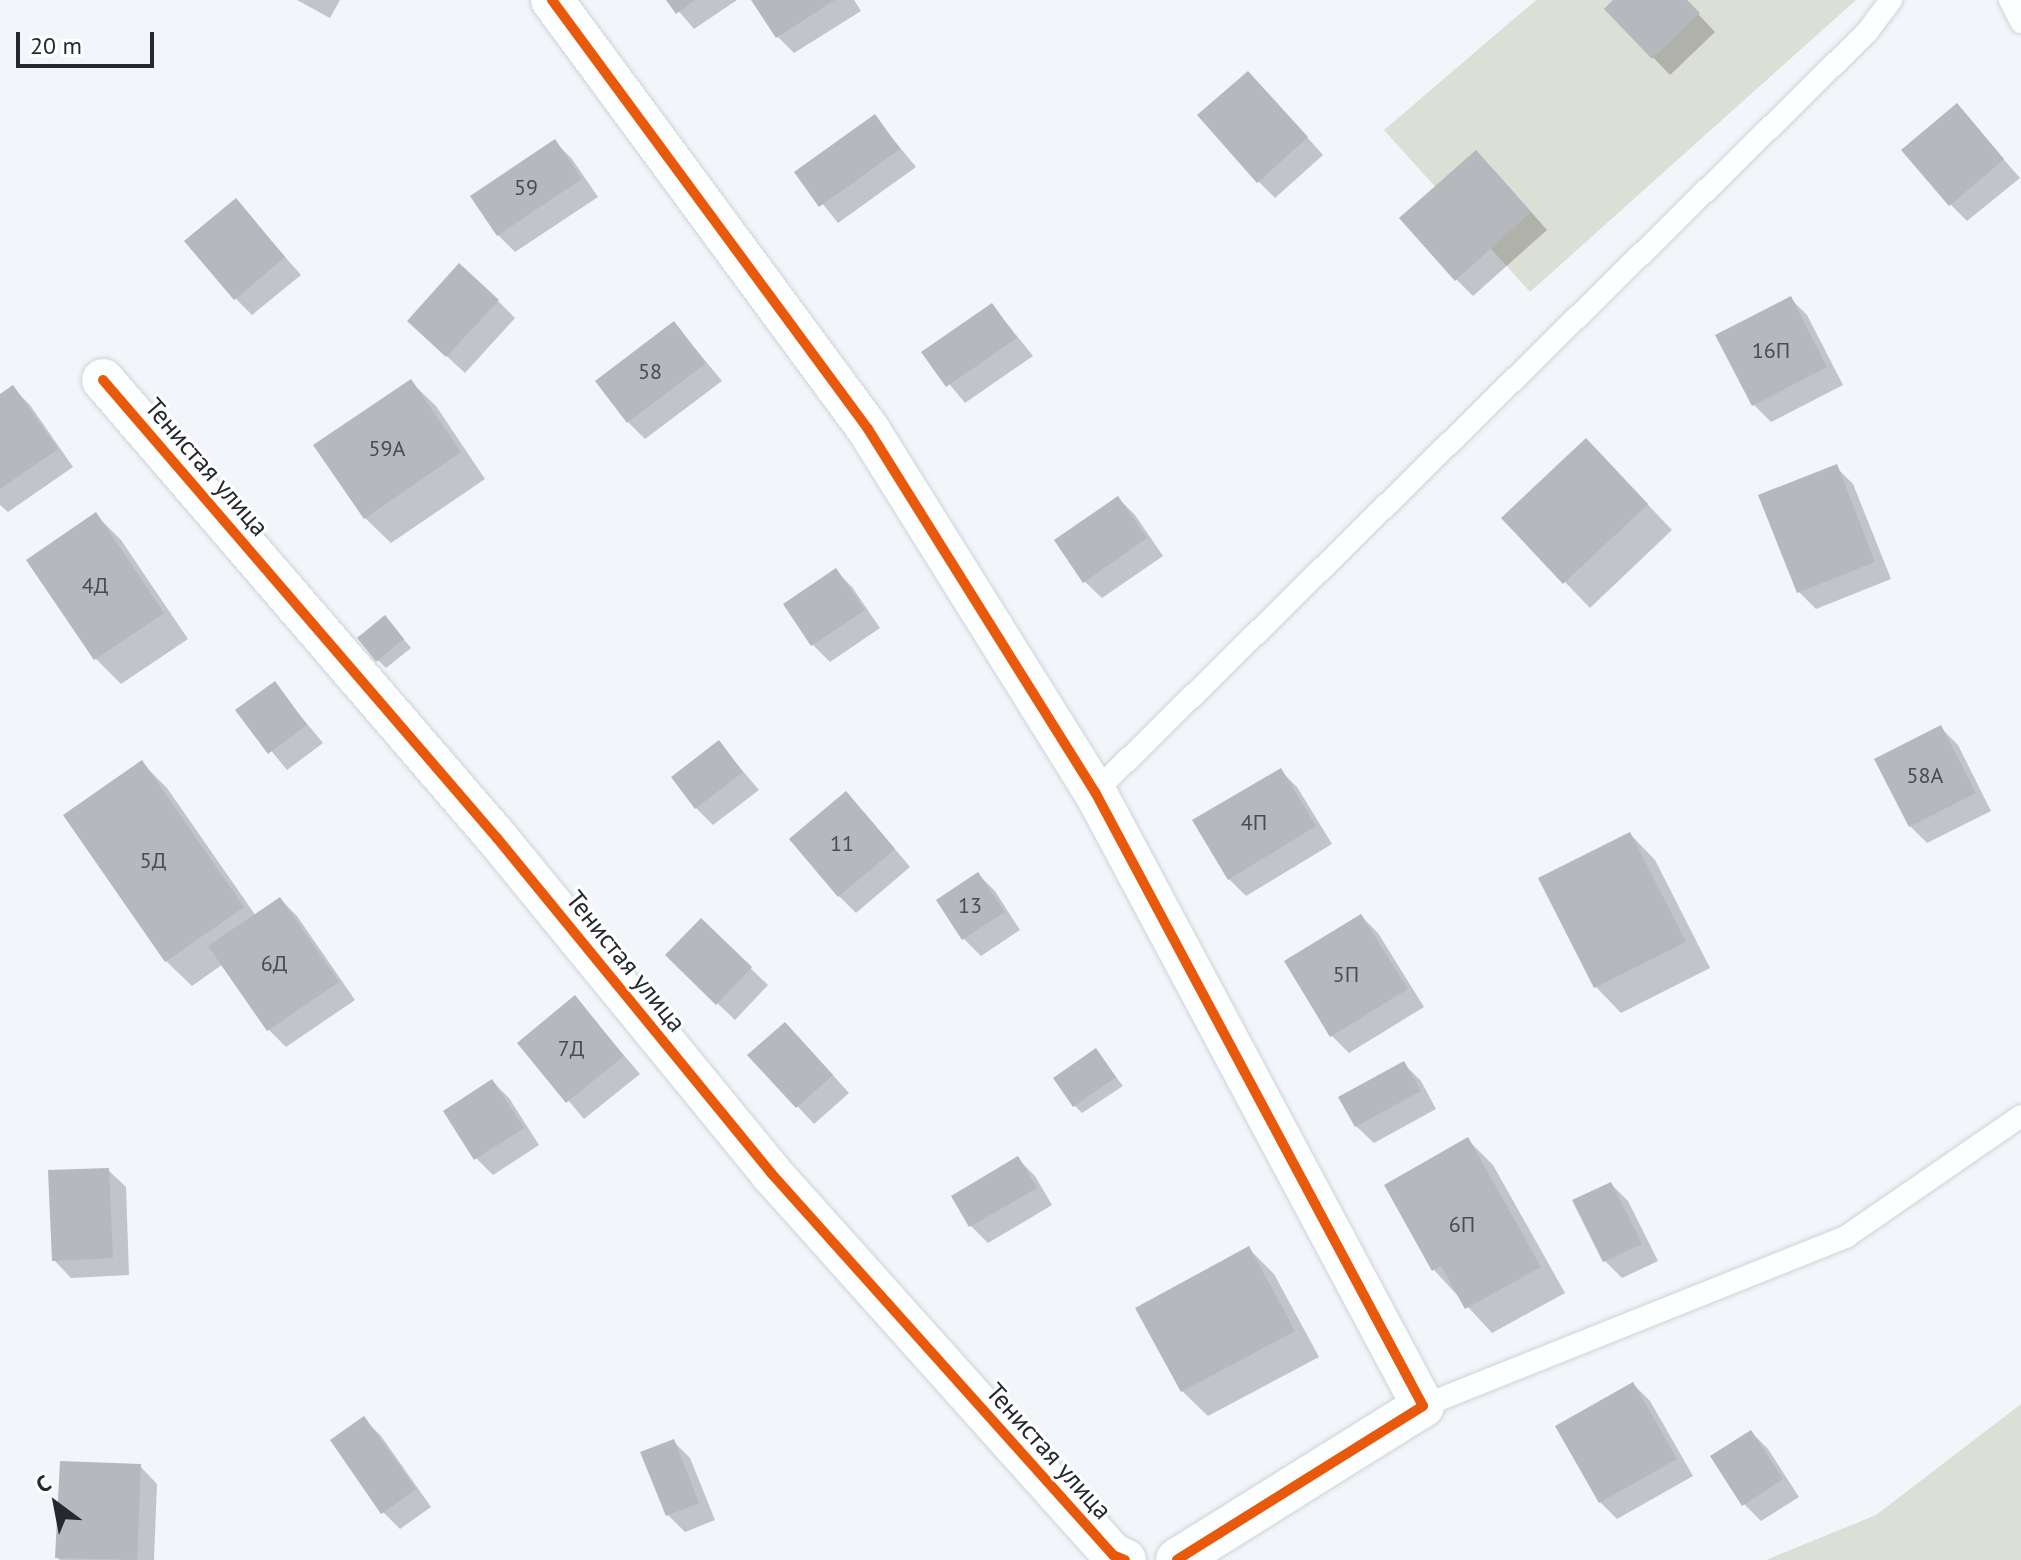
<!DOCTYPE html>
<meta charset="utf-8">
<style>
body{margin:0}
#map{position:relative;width:2021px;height:1560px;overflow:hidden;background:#f2f6fa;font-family:"PT Sans",sans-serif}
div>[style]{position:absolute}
.green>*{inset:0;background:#dcdfd5}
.shadow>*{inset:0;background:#0003}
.building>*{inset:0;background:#b5b8bc}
.roads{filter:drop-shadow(0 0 2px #cfd2d6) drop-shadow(0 0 2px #cfd2d6)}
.service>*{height:22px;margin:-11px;padding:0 11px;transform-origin:11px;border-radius:11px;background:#fdfefe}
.minor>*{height:42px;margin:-21px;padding:0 21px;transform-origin:21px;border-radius:21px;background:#fdfefe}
.cycleway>*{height:10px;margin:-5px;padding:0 5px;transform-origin:5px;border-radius:5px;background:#e8590c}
span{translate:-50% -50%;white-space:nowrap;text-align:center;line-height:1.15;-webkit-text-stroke:6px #fff;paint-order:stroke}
.number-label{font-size:22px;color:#494c51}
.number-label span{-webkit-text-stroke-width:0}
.street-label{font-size:26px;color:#25282d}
.north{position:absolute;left:16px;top:1464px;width:80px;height:80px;-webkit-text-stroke:6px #fff;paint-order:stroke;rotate:328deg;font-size:22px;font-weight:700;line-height:32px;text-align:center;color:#25282d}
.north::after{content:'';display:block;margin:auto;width:28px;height:36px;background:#25282d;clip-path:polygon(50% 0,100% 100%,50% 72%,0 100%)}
.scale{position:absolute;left:16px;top:32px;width:138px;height:36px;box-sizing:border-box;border:4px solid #25282d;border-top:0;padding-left:10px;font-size:24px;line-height:28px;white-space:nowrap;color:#25282d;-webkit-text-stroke:6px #fff;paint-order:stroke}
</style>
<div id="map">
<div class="green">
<i style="clip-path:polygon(1536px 0,1856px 0,1530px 292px,1384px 130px)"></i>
<i style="clip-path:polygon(2021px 1404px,2021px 1560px,1766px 1560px,1876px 1515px)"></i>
</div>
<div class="shadow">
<i style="clip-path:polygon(297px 0,340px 0,330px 18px)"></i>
<i style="clip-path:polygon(669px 0,737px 0,694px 29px)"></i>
<i style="clip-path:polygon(754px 0,854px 0,861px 11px,794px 53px,777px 36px)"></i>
<i style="clip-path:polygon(1616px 0,1685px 0,1715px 32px,1670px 75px,1607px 9px)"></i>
<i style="clip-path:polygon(1265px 90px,1323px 155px,1275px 198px,1258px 181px)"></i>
<i style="clip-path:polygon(1956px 105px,2020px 178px,1967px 221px,1950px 204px)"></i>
<i style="clip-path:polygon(875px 117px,916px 167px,838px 223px,797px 172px)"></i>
<i style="clip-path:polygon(555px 142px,572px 159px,598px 197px,515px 252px,498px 235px)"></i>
<i style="clip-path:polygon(1493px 169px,1547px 230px,1473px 296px,1456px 279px)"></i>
<i style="clip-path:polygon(236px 201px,301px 275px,252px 315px,235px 298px)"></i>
<i style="clip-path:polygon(1790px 298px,1807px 315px,1843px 385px,1771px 422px,1754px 405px)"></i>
<i style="clip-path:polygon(498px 301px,515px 318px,465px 373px,427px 338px)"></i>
<i style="clip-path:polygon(992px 305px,1033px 356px,965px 403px,924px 353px)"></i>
<i style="clip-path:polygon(674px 323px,722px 381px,645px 439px,628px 422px)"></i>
<i style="clip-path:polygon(410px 381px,436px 406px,485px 479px,391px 543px,365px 518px)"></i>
<i style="clip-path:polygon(13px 388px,30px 405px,73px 467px,8px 512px,0 505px,0 397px)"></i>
<i style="clip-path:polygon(1611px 466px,1672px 530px,1590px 608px,1565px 582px)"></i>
<i style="clip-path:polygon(1836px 467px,1853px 484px,1891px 579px,1816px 609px,1799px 592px)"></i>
<i style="clip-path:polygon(1118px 498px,1135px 515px,1163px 556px,1102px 598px,1084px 581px)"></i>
<i style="clip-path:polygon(96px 515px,121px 540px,188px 639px,121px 684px,96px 659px,28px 560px)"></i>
<i style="clip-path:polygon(835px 570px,852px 587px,880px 628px,830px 662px,813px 645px)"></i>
<i style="clip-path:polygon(393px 626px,411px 648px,386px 668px,378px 660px)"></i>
<i style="clip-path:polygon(274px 684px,323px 743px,287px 770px,238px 710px)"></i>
<i style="clip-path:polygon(1941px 728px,1958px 745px,1991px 811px,1927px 843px,1910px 826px)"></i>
<i style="clip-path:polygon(719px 743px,759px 790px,713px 825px,696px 808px)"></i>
<i style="clip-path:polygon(142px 763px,167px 788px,256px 916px,280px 899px,297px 916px,355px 1000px,286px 1047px,269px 1030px,223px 964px,192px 986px,166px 961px,66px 816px)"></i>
<i style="clip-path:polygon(1280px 770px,1297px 787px,1332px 844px,1246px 896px,1229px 879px)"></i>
<i style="clip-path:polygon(863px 811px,910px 867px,856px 913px,839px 896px)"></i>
<i style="clip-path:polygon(1630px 834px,1655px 860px,1710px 968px,1621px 1013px,1596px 987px,1541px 879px)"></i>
<i style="clip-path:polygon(978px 874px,995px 891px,1020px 930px,981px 956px,964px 939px,938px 901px)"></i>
<i style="clip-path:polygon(1361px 916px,1378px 933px,1424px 1007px,1349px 1053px,1332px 1036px)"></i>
<i style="clip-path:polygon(701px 921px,768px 985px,735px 1020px,667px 955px)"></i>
<i style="clip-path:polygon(575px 998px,640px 1074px,584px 1119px,520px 1043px)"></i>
<i style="clip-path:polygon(802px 1041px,849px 1093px,814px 1124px,750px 1055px)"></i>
<i style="clip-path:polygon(1096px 1051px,1123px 1086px,1082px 1113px,1074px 1105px)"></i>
<i style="clip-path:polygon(1404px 1064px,1421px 1081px,1436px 1109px,1374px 1143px,1356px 1126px)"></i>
<i style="clip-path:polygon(492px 1081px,509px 1098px,539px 1145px,493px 1175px,476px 1158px)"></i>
<i style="clip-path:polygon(1468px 1140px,1493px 1165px,1565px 1293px,1492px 1333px,1434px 1270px)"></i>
<i style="clip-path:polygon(1018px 1159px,1035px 1176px,1052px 1205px,988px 1243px,971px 1226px,953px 1196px)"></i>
<i style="clip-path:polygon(108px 1170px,126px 1187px,129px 1275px,71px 1278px,54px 1260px)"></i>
<i style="clip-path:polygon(1611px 1184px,1628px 1201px,1658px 1261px,1622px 1278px,1605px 1261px,1575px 1201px)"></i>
<i style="clip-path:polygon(1249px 1249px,1274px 1274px,1319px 1357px,1208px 1416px,1182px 1391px)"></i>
<i style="clip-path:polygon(1633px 1384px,1650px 1401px,1693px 1476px,1617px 1519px,1600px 1502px)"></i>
<i style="clip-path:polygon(364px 1419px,381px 1436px,431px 1507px,400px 1529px,383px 1512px)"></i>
<i style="clip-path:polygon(1751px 1432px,1768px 1449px,1799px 1497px,1761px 1521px,1744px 1504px)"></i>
<i style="clip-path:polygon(673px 1441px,690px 1458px,715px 1520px,685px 1532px,668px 1515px)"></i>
<i style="clip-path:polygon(140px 1466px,157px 1484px,154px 1560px,60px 1560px,57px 1558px)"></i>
</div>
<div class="building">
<i style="clip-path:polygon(666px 0,695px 0,676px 14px)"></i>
<i style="clip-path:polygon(751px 0,835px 0,776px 38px)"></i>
<i style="clip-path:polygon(1613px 0,1687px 0,1700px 13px,1652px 59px,1604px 9px)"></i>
<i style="clip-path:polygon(1248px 71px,1308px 137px,1257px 183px,1197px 115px)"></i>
<i style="clip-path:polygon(1957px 103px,2004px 159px,1949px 206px,1901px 150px)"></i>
<i style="clip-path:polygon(875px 114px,900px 149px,819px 207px,794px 172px)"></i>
<i style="clip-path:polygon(555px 139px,582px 179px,497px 236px,470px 196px)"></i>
<i style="clip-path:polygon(1476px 150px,1531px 212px,1455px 281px,1399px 218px)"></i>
<i style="clip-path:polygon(236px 198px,285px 257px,234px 300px,184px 241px)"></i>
<i style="clip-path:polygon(459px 263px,499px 300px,446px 357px,407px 321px)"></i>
<i style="clip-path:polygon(1791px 296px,1827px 367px,1752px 406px,1715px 335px)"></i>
<i style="clip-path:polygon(992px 303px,1017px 338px,946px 387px,921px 352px)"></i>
<i style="clip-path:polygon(674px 321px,706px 363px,627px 423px,595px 381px)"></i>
<i style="clip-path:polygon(411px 379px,461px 452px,364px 519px,313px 445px)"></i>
<i style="clip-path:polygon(13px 385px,58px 449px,0 489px,0 394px)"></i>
<i style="clip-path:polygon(1586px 438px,1648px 504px,1563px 584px,1501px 518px)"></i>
<i style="clip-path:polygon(1837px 464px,1875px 562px,1797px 593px,1758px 495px)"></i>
<i style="clip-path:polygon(1118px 496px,1147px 538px,1083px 583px,1054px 540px)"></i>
<i style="clip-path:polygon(96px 512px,164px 613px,94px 660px,26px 560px)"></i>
<i style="clip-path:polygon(836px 568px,865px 610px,811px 646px,783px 604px)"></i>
<i style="clip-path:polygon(385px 615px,404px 639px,376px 662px,357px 638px)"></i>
<i style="clip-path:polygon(275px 681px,307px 725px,268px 754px,235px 710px)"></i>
<i style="clip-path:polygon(1941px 725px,1976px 793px,1909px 827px,1874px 759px)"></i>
<i style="clip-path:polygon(719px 740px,743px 772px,695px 809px,671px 777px)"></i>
<i style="clip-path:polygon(142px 760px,244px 907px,165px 962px,63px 815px)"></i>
<i style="clip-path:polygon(1281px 768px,1316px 826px,1228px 880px,1192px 820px)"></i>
<i style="clip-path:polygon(846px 791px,895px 849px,838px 897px,789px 839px)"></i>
<i style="clip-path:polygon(1630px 832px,1686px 942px,1594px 988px,1538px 878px)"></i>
<i style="clip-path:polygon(978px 872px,1005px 912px,962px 940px,936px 900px)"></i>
<i style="clip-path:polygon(280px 897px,339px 982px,267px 1031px,208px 946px)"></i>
<i style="clip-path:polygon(1361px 914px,1408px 989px,1330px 1037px,1284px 961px)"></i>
<i style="clip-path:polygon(701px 918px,752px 967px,716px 1005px,665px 955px)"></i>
<i style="clip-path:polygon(575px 995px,624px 1056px,566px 1103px,517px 1043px)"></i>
<i style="clip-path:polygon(785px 1022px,833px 1075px,796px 1108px,747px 1055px)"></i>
<i style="clip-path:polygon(1096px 1048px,1116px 1077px,1073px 1107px,1053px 1078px)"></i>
<i style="clip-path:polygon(1404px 1061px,1421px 1091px,1355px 1127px,1338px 1097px)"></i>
<i style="clip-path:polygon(492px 1079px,524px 1128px,474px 1160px,443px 1111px)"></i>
<i style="clip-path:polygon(1468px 1137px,1541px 1267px,1465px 1309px,1441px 1266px,1432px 1271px,1384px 1185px)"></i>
<i style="clip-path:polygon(1018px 1156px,1037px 1188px,969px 1227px,951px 1196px)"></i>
<i style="clip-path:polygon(109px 1168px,113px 1258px,52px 1261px,48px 1170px)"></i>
<i style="clip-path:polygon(1611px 1182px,1642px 1244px,1603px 1262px,1572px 1200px)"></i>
<i style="clip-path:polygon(1249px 1246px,1295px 1331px,1181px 1392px,1135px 1308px)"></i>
<i style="clip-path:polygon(1633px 1382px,1677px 1459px,1599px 1503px,1555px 1426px)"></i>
<i style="clip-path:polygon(364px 1416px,416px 1489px,381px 1514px,330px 1440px)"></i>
<i style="clip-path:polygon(1751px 1430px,1783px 1479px,1742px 1506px,1710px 1456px)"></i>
<i style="clip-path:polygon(674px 1439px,699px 1503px,666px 1516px,640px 1452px)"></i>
<i style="clip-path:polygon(60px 1461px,141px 1464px,137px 1560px,55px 1558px)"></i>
</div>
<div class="roads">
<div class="service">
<i style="left:2010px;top:0;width:25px;rotate:63deg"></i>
<i style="left:1095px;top:792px;width:1083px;rotate:-44.55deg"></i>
<i style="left:1867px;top:32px;width:40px;rotate:-53deg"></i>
<i style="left:1423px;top:1406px;width:457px;rotate:-21.8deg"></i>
<i style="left:1847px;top:1236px;width:211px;rotate:-34.6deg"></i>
</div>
<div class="minor">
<i style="left:552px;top:0;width:533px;rotate:53.62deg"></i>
<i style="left:868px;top:429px;width:428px;rotate:58deg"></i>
<i style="left:1095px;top:792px;width:696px;rotate:61.89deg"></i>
<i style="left:1423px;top:1406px;width:290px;rotate:148deg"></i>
<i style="left:103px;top:380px;width:604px;rotate:49.3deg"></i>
<i style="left:497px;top:838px;width:433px;rotate:50.7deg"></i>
<i style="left:771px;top:1173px;width:513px;rotate:48.16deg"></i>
<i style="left:1113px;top:1555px;width:13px;rotate:23deg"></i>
</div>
</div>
<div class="cycleway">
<i style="left:552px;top:0;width:533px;rotate:53.62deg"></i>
<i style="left:868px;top:429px;width:428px;rotate:58deg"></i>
<i style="left:1095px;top:792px;width:696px;rotate:61.89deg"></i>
<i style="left:1423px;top:1406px;width:290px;rotate:148deg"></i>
<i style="left:103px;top:380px;width:604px;rotate:49.3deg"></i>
<i style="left:497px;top:838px;width:433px;rotate:50.7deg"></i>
<i style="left:771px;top:1173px;width:513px;rotate:48.16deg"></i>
<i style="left:1113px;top:1555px;width:13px;rotate:23deg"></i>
</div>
<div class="number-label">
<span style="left:526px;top:188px">59</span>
<span style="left:1771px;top:351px">16П</span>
<span style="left:650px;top:372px">58</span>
<span style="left:387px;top:449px">59А</span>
<span style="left:95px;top:586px">4Д</span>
<span style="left:1925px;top:776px">58А</span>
<span style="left:1254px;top:823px">4П</span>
<span style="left:842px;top:844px">11</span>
<span style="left:153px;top:861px">5Д</span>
<span style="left:970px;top:906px">13</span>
<span style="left:274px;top:964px">6Д</span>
<span style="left:1346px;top:975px">5П</span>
<span style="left:571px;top:1049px">7Д</span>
<span style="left:1462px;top:1225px">6П</span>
</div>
<div class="street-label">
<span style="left:207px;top:467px;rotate:49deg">Тенистая улица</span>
<span style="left:626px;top:961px;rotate:51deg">Тенистая улица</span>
<span style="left:1049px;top:1451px;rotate:48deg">Тенистая улица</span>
</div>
<div class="north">С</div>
<div class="scale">20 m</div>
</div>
